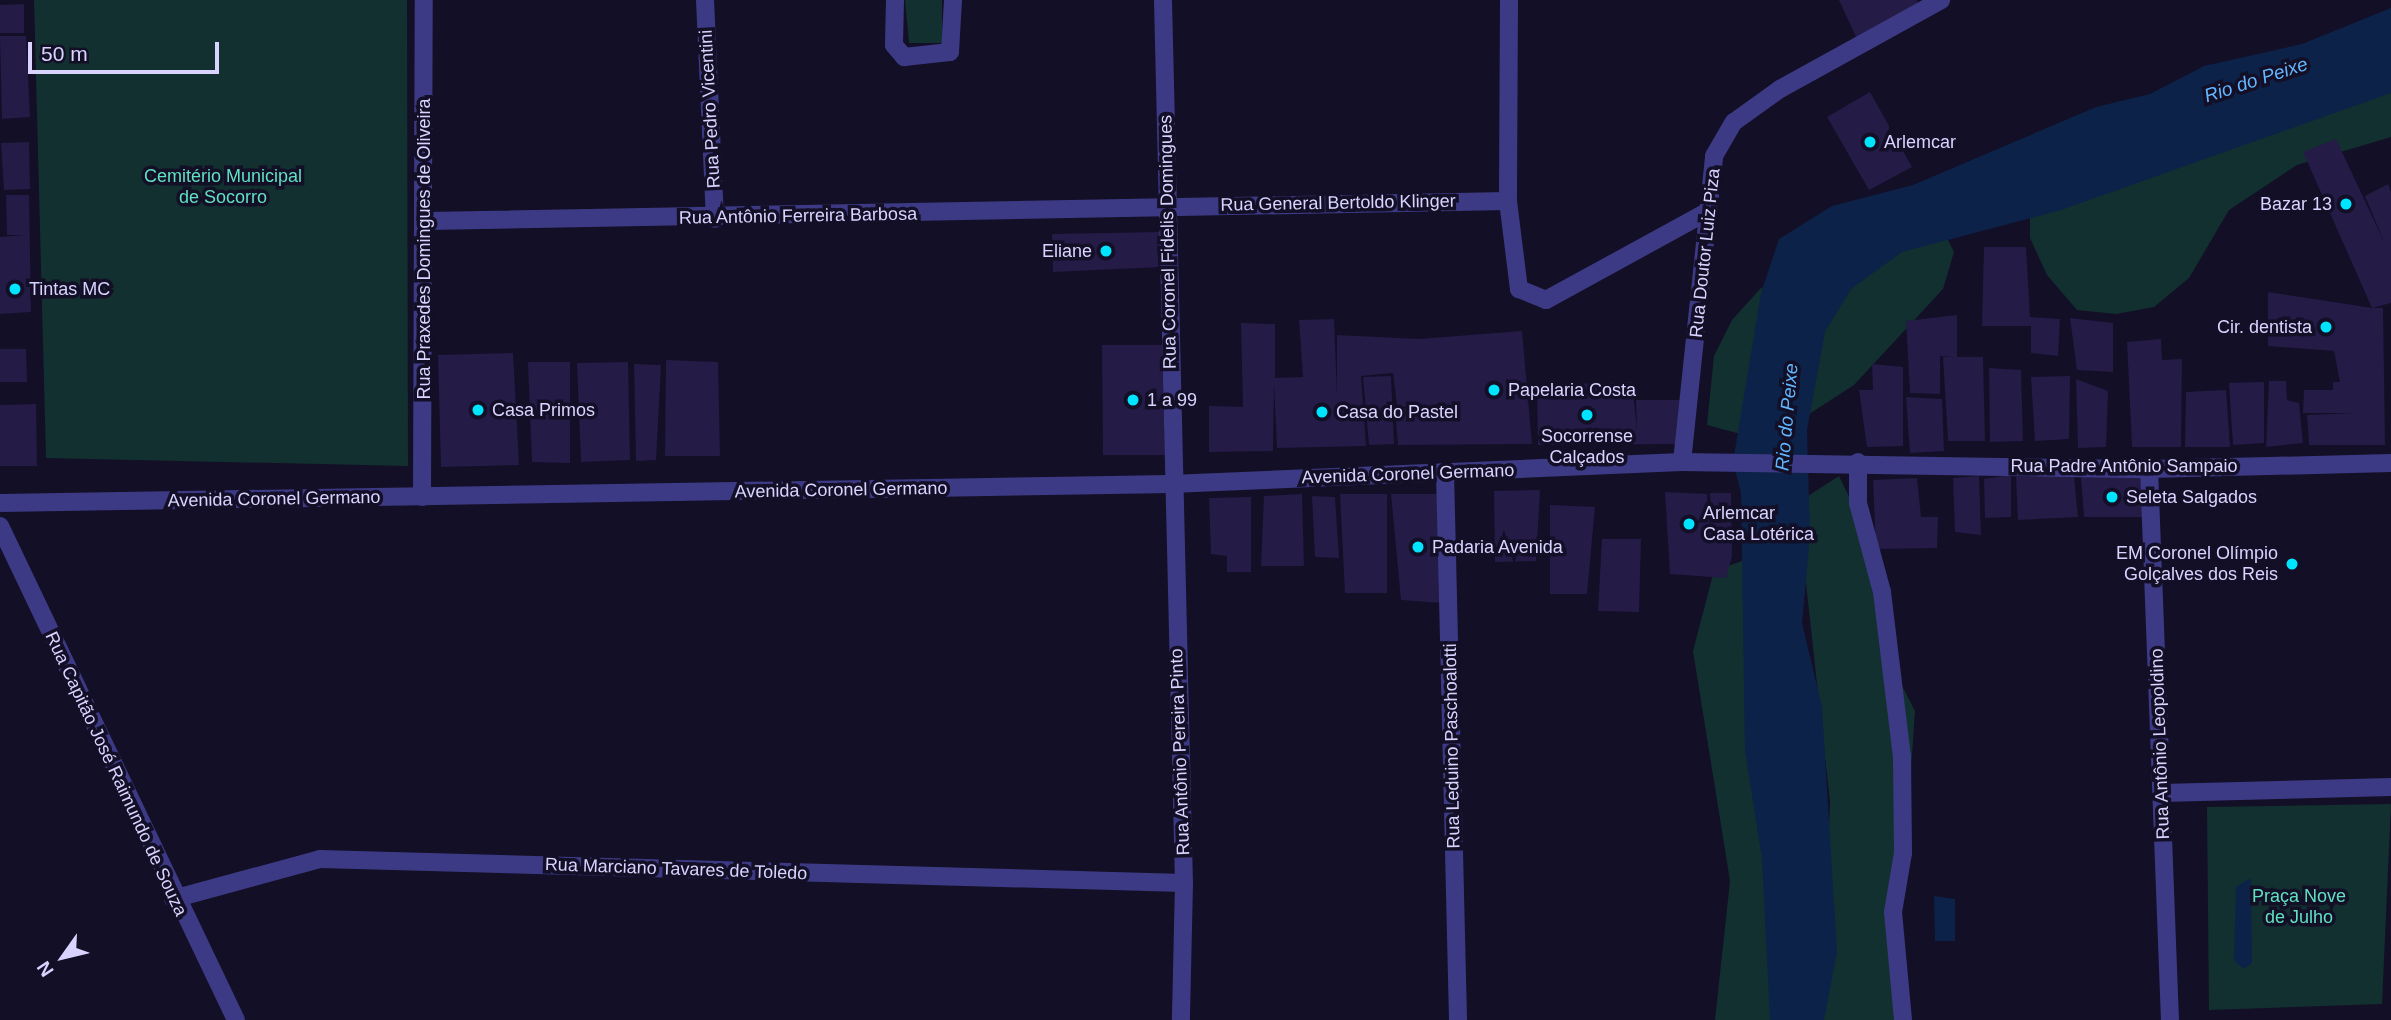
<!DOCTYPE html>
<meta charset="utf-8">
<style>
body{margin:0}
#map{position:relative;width:2391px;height:1020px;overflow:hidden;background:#130f26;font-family:Arial,sans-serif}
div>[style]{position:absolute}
.green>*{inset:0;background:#12302f}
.water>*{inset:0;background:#0c2248}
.building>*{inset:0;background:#241b47}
.minor>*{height:18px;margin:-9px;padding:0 9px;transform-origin:9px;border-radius:9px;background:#3d3a85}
.dots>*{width:19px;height:19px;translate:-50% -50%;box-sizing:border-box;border:4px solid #130f26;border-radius:50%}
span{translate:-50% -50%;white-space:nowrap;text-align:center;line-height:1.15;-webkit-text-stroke:7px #130f26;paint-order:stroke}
.street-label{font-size:18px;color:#d9d4ff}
.poi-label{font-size:18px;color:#d9d4ff}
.left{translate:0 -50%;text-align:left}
.right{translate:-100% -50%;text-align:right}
.park-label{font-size:18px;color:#5fe0c0}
.water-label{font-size:19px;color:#62b6ff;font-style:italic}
.north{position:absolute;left:28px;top:922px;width:70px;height:70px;-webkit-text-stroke:5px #130f26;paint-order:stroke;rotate:236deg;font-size:19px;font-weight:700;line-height:28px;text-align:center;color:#d9d4ff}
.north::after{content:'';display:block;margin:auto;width:24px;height:32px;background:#d9d4ff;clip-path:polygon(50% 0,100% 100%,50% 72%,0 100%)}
.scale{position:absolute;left:28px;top:42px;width:191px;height:32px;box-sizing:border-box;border:4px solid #d9d4ff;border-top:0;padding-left:9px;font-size:21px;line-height:24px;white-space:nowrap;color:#d9d4ff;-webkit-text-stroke:5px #130f26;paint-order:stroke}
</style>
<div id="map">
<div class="green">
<i style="clip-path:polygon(34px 0,407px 0,408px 466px,46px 458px)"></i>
<i style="clip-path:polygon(905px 0,942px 0,942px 43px,909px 43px)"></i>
<i style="clip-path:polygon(2391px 59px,2391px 137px,2297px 165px,2229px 210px,2189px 278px,2154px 307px,2116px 314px,2077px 310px,2047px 275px,2030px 238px,2030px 202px)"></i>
<i style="clip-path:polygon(1936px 215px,1954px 252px,1943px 289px,1854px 385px,1786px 429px,1748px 436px,1707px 425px,1714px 356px,1732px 320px,1760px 289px,1861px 222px)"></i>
<i style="clip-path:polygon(1839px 476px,1857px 513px,1894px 670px,1915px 711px,1894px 1020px,1821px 1020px,1830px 802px,1801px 538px,1805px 498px)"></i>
<i style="clip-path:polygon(1753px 557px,1777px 1020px,1715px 1020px,1730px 881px,1693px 651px,1714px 571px)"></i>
<i style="clip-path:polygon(2391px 804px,2382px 1004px,2209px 1010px,2207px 807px)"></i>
</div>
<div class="water">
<i style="clip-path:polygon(2391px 8px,2391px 93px,2061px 210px,1902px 252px,1851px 289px,1825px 332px,1807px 430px,1810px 535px,1802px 623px,1822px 707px,1837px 952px,1824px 1020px,1770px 1020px,1762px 859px,1745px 751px,1741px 493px,1733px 462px,1761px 293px,1779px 239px,1832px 206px,1913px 185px,2096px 107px,2150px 94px,2204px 66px,2302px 44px)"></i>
<i style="clip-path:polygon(2251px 878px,2252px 963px,2243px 969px,2234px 960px,2236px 887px)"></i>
<i style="clip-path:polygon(1934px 896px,1955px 899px,1955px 941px,1935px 941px)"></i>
</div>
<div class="building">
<i style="clip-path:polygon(1839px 0,1917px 0,1919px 5px,1857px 39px)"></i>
<i style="clip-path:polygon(24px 4px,24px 33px,0 33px,0 5px)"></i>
<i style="clip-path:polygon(0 36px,26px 36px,30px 117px,2px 119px)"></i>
<i style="clip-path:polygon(1870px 92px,1912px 167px,1869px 190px,1827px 117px)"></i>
<i style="clip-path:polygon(2336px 139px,2385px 244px,2365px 196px,2388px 184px,2391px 192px,2391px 303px,2372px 308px,2383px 308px,2385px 445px,2309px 445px,2307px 415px,2355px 413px,2303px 413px,2304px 390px,2333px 390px,2333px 382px,2340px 382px,2334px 351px,2268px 346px,2268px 292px,2372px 308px,2303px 152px)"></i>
<i style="clip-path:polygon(29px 142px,30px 189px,4px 190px,1px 143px)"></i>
<i style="clip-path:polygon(6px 195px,29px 195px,31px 312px,0 314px,0 237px,25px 235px,7px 235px)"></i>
<i style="clip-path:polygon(1160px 232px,1161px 267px,1053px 272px,1052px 234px)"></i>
<i style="clip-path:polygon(1984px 247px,2026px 247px,2030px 317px,2060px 319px,2058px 356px,2031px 353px,2031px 326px,1982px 326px)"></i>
<i style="clip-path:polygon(1957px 315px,1957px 357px,1983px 357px,1985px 441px,1948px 441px,1943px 357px,1954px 357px,1940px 356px,1940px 394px,1910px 393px,1906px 321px)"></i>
<i style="clip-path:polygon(2070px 318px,2113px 323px,2113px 372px,2077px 370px)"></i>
<i style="clip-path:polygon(1334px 319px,1337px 394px,1337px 335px,1419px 339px,1522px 331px,1532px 444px,1398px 445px,1395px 408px,1413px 408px,1397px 406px,1393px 373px,1361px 376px,1366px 446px,1277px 448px,1274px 384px,1273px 451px,1209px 452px,1209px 406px,1243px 407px,1241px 323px,1275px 324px,1275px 378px,1303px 377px,1299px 320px)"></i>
<i style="clip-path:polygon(2161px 339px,2162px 360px,2182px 359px,2181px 447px,2132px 447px,2127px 342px)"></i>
<i style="clip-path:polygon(1102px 345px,1162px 345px,1165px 455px,1103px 455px)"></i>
<i style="clip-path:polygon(0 349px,26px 349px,27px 382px,0 382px)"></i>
<i style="clip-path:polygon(513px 353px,519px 465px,441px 467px,438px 355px)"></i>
<i style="clip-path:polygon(666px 360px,718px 362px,720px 456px,665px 456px)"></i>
<i style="clip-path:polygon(528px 362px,570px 362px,570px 463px,532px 462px)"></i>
<i style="clip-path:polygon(628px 362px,630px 460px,581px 462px,577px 363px)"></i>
<i style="clip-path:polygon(634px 364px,661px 365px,656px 460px,636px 461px)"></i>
<i style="clip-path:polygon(1872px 364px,1903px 367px,1903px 446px,1867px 447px,1859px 390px,1873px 390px)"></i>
<i style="clip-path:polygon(1989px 368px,2021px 370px,2023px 441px,1990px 442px)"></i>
<i style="clip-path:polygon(1391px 376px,1394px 444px,1369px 445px,1363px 377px)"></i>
<i style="clip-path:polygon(2070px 376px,2069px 439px,2035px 441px,2031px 377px)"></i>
<i style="clip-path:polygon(2076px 379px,2108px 391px,2106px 447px,2078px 448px)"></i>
<i style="clip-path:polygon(2269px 381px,2286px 381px,2287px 400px,2299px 403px,2303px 443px,2266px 447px)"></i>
<i style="clip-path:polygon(1632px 382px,1637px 431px,1636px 400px,1689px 400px,1679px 444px,1538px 445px,1537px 385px)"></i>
<i style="clip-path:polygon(2264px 382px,2264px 443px,2233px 445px,2229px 383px)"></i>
<i style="clip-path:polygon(2226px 390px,2230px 447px,2185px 447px,2186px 392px)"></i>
<i style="clip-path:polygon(1906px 397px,1942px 399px,1944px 451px,1910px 453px)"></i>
<i style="clip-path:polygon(36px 404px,37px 466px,0 466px,0 405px)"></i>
<i style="clip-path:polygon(2140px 474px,2143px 517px,2084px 517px,2081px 477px)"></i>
<i style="clip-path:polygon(2011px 475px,2011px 517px,1985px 518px,1984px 479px)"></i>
<i style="clip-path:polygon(1979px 476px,1981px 535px,1955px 532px,1953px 478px)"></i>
<i style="clip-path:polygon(2074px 476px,2078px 517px,2018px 520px,2016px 477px)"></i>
<i style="clip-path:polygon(1917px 478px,1921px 517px,1938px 517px,1937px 548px,1876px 549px,1873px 480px)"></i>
<i style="clip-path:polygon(1540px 490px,1536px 561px,1495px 562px,1494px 491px)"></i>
<i style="clip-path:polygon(1665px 492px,1707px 494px,1711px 537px,1710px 493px,1731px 493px,1732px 556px,1726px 578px,1670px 574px)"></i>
<i style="clip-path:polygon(1302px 494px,1304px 566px,1261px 566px,1264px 496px)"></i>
<i style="clip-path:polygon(1340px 494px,1387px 494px,1387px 593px,1345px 593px)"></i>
<i style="clip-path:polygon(1391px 494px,1440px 494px,1442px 603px,1401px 600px)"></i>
<i style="clip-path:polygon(1312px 496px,1335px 497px,1339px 558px,1315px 557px)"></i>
<i style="clip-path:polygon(1251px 497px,1251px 572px,1227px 572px,1227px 556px,1211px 554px,1209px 498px)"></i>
<i style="clip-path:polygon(1550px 505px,1595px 507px,1587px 594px,1550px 594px)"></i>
<i style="clip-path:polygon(1602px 539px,1641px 539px,1639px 612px,1598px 611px)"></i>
</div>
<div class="minor">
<i style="left:705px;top:0;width:219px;rotate:87.4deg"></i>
<i style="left:895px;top:0;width:45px;rotate:91.3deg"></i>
<i style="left:894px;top:45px;width:16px;rotate:50deg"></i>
<i style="left:904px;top:57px;width:46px;rotate:-6.2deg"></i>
<i style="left:950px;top:52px;width:52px;rotate:-86.7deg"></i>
<i style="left:1163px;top:0;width:883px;rotate:88.64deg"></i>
<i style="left:1184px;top:883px;width:137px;rotate:91.3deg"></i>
<i style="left:1509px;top:0;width:201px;rotate:90.3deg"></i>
<i style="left:1508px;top:201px;width:89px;rotate:82.9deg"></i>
<i style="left:1519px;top:289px;width:29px;rotate:22deg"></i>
<i style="left:1546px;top:300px;width:183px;rotate:-28.7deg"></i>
<i style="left:427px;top:221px;width:1081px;rotate:-1.06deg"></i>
<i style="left:1682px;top:462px;width:308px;rotate:-84deg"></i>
<i style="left:1714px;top:156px;width:39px;rotate:-60deg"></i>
<i style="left:1734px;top:122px;width:57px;rotate:-35.7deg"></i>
<i style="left:1780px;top:89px;width:184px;rotate:-28.9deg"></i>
<i style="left:1858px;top:462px;width:41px;rotate:90deg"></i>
<i style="left:1858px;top:503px;width:92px;rotate:74.9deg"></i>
<i style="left:1882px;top:592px;width:166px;rotate:83.1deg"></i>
<i style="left:1902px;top:757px;width:96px;rotate:89.4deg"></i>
<i style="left:1903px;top:853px;width:60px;rotate:99.6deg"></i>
<i style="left:1893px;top:912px;width:108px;rotate:84.7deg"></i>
<i style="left:2149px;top:469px;width:551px;rotate:87.82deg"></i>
<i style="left:1445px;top:472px;width:548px;rotate:88.64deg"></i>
<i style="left:422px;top:497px;width:497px;rotate:-89.8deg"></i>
<i style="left:0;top:503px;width:1171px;rotate:-0.93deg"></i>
<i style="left:1171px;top:484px;width:511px;rotate:-2.47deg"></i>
<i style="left:1682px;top:462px;width:467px;rotate:0.9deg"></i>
<i style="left:2149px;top:469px;width:242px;rotate:-1.4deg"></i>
<i style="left:0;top:526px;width:547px;rotate:64.46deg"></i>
<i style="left:2162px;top:793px;width:229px;rotate:-1.5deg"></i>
<i style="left:173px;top:899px;width:152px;rotate:-15.2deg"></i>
<i style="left:320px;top:859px;width:864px;rotate:1.59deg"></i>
</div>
<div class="dots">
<i style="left:1870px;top:142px;background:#00e5ff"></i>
<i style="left:2346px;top:204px;background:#00e5ff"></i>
<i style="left:1106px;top:251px;background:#00e5ff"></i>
<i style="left:15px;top:289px;background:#00e5ff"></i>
<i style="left:2326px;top:327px;background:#00e5ff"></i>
<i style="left:1494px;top:390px;background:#00e5ff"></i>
<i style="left:1133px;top:400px;background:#00e5ff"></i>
<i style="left:478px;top:410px;background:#00e5ff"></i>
<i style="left:1322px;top:412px;background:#00e5ff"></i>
<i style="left:1587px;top:415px;background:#00e5ff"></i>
<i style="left:2112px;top:497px;background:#00e5ff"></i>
<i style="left:1689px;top:524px;background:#00e5ff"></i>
<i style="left:1418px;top:547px;background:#00e5ff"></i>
<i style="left:2292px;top:564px;background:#00e5ff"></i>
</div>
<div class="street-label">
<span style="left:710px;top:109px;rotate:-93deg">Rua Pedro Vicentini</span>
<span style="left:1338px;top:203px;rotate:-1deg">Rua General Bertoldo Klinger</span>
<span style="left:798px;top:216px;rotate:-1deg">Rua Antônio Ferreira Barbosa</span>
<span style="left:1168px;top:242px;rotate:-91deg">Rua Coronel Fidelis Domingues</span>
<span style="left:424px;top:249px;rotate:-90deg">Rua Praxedes Domingues de Oliveira</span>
<span style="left:1705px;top:253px;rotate:-84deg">Rua Doutor Luiz Piza</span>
<span style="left:2124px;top:466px">Rua Padre Antônio Sampaio</span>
<span style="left:1408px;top:474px;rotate:-2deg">Avenida Coronel Germano</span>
<span style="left:841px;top:490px;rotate:-1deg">Avenida Coronel Germano</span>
<span style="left:274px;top:499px;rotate:-1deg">Avenida Coronel Germano</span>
<span style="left:2160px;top:744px;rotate:-92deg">Rua Antônio Leopoldino</span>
<span style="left:1452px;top:746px;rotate:-91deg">Rua Leduino Paschoalotti</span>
<span style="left:1180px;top:752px;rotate:-92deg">Rua Antônio Pereira Pinto</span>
<span style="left:116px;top:774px;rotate:65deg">Rua Capitão José Raimundo de Souza</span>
<span style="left:676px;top:869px;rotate:2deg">Rua Marciano Tavares de Toledo</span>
</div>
<div class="poi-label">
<span class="left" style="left:1884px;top:142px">Arlemcar</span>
<span class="right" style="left:2332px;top:204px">Bazar 13</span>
<span class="right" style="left:1092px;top:251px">Eliane</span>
<span class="left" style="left:29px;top:289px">Tintas MC</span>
<span class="right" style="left:2312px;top:327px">Cir. dentista</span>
<span class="left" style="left:1508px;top:390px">Papelaria Costa</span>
<span class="left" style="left:1147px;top:400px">1 a 99</span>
<span class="left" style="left:492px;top:410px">Casa Primos</span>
<span class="left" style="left:1336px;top:412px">Casa do Pastel</span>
<span style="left:1587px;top:447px">Socorrense<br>Calçados</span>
<span class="left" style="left:2126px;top:497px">Seleta Salgados</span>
<span class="left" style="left:1703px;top:524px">Arlemcar<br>Casa Lotérica</span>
<span class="left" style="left:1432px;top:547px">Padaria Avenida</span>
<span class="right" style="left:2278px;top:564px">EM Coronel Olímpio<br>Golçalves dos Reis</span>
</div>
<div class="park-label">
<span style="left:223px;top:187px">Cemitério Municipal<br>de Socorro</span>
<span style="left:2299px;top:907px">Praça Nove<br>de Julho</span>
</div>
<div class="water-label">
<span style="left:2256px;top:80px;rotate:-18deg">Rio do Peixe</span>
<span style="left:1787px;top:417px;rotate:-85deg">Rio do Peixe</span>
</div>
<div class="north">N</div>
<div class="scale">50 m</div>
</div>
